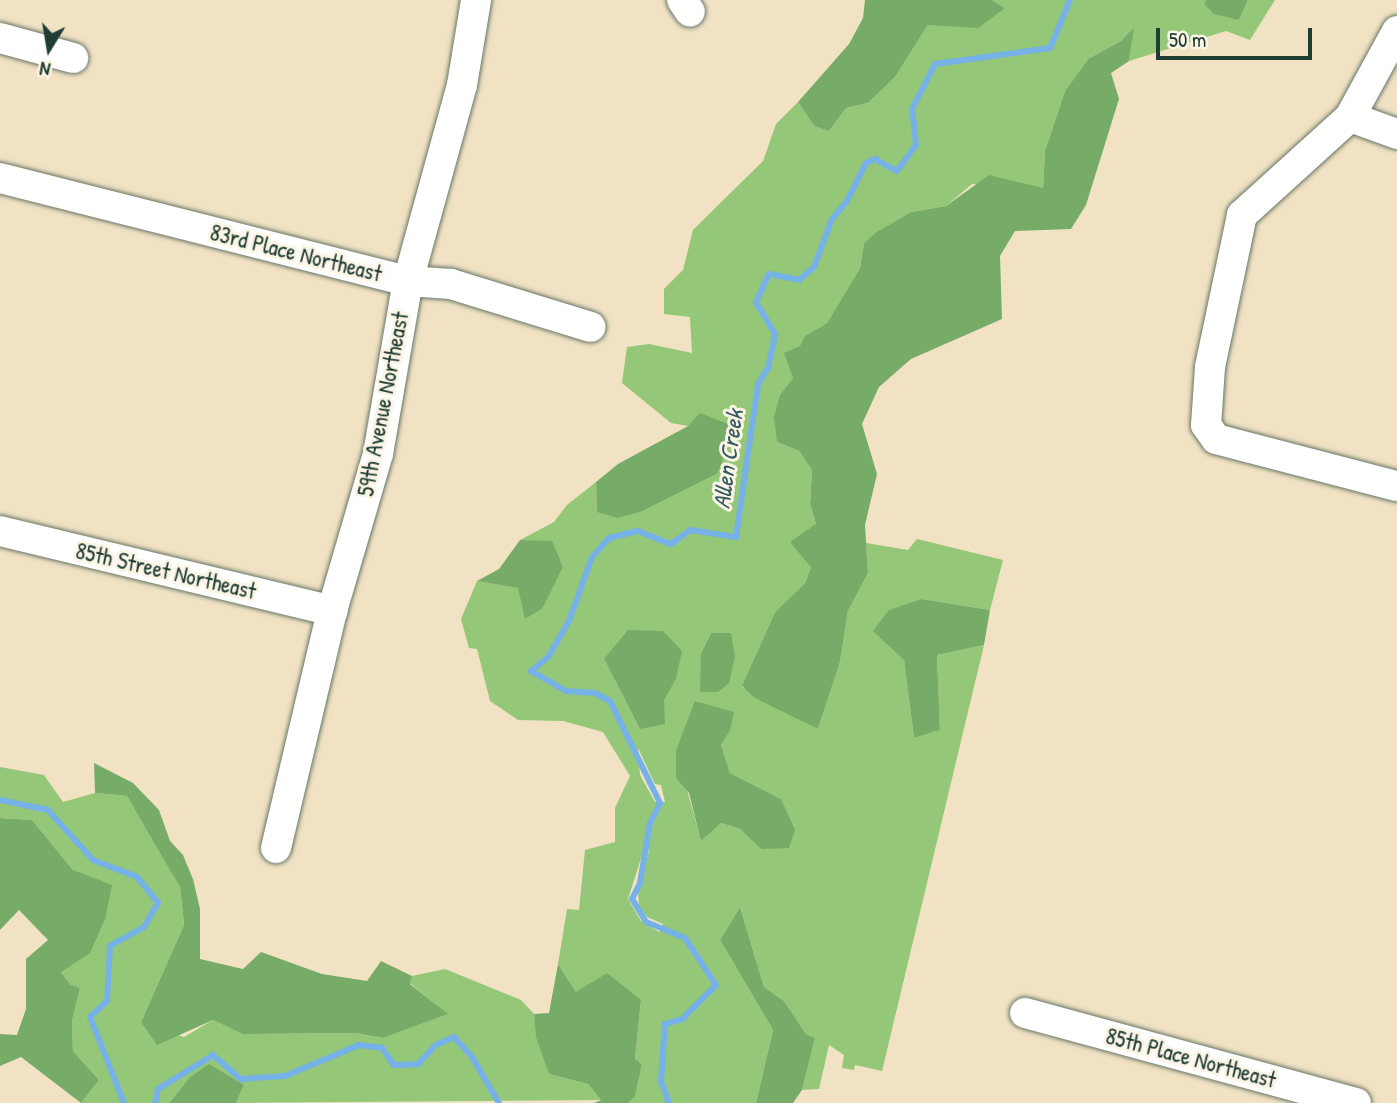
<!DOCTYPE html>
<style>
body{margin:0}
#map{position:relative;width:1397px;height:1103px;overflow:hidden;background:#f1e2c4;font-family:"Patrick Hand",sans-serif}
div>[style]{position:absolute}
.green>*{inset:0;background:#94c777}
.forest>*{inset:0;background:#77ac68}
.stream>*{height:6px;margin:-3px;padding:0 3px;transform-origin:3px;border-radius:3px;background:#76b1e7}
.roads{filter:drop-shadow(0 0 2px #687766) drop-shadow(0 0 2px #687766)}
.minor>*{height:30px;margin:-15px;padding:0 15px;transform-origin:15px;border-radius:15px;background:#fff}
span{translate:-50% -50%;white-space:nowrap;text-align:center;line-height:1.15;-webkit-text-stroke:6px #fcf5e5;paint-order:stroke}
.street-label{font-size:23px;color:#1f3d34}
.water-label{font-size:24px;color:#355a61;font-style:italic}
.north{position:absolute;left:14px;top:14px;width:70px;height:70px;-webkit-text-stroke:5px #fcf5e5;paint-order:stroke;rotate:191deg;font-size:19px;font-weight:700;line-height:28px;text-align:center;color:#1f3d34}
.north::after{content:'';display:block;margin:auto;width:24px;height:32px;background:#1f3d34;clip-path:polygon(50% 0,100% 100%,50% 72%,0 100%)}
.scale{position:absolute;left:1156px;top:28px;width:156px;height:32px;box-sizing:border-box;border:4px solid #1f3d34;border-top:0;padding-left:9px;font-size:21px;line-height:24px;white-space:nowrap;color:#1f3d34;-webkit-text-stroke:5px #fcf5e5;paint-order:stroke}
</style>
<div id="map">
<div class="green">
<i style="clip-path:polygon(evenodd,992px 0,1206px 0,1204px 4px,1239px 20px,1248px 0,1275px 0,1250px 40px,1226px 31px,1129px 61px,1133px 28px,1121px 41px,1088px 59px,1065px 91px,1045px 151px,1043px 188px,972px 184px,946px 206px,911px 212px,876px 232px,864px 243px,860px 268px,827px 323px,805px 336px,793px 378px,780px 396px,777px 442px,799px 451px,812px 470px,810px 504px,816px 524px,811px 567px,805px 583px,775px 612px,742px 687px,818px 729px,840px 662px,848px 611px,868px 573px,866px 543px,908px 550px,917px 539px,1003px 560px,990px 610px,922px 599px,904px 660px,914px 738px,940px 730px,937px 655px,984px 645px,882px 1071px,855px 1065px,854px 1070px,842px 1068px,844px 1055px,829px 1045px,819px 1089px,802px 1090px,815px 1038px,806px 1034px,784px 1001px,764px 987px,740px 907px,720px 940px,773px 1030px,756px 1103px,628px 1103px,635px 1097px,642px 1064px,635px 1059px,641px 1000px,576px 992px,558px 964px,567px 909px,579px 910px,585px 850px,615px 842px,615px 808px,630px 776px,603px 732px,563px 721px,518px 720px,490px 701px,477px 649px,469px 648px,461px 619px,477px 581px,519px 588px,543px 608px,563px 566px,545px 543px,520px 540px,554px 522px,567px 505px,596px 482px,597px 512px,643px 511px,717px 474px,688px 426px,671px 423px,622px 383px,627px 347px,649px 344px,692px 353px,690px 317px,664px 314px,664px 289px,683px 270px,693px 230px,763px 161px,776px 124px,798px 102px,814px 126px,829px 131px,846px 108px,868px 103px,895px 77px,928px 25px,1005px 8px,992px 0,711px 633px,731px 633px,701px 653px,711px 633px,992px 0,604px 659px,676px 679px,640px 729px,604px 659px,992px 0,696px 701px,730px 731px,721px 745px,730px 773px,781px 799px,761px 849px,740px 829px,721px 823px,701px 840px,676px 750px,696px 701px,992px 0,638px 748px,655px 784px,661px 785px,665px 802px,655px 802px,640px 775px,638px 748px,992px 0,645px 846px,649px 850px,638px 893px,639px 906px,647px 917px,663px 924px,659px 932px,641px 921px,628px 899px,645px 846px)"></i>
<i style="clip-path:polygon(0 767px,44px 775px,63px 802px,95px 793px,127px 796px,163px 856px,180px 887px,184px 925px,141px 1022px,184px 1037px,213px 1020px,242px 1034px,355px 1033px,383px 1038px,447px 1014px,410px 983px,412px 976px,445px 969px,521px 1000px,534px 1014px,549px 1074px,588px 1084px,601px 1100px,236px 1103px,244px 1085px,189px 1078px,169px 1103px,81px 1103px,99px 1080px,73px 1051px,72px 1021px,80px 988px,70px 984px,61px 972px,73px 870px,32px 820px,0 818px)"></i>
</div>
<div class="forest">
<i style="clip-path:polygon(865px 0,992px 0,1005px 8px,978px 28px,928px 25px,895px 77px,868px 103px,846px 108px,829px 131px,814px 126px,798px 102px,849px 44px,863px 18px)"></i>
<i style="clip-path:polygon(1206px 0,1248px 0,1239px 20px,1214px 14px,1204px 4px)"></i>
<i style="clip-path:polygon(1134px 27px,1129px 61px,1111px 73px,1119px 99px,1086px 205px,1071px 229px,1015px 231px,1000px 256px,1002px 319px,911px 359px,879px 387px,862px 424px,877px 474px,865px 525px,868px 573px,848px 611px,840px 662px,818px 729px,755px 698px,742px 686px,775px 612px,805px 583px,811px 567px,790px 542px,816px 524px,810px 504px,812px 470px,799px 451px,777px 442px,774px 417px,780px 395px,793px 378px,784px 353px,800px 346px,805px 336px,827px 323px,860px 268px,864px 243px,876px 232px,911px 212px,946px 206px,989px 175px,1043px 188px,1045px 151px,1065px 91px,1088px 59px,1121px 41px)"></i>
<i style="clip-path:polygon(700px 413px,736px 427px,717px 474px,643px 511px,618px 518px,597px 512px,596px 482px,618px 464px,688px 426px)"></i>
<i style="clip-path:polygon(520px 540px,552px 541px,563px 567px,543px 608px,525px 619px,518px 588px,477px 581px,499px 569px)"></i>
<i style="clip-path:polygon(922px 599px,990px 610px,984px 645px,937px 655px,940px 730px,914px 738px,904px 660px,873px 631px,889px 610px)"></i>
<i style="clip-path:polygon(628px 630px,663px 631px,682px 651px,676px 679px,664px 700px,665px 724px,640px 729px,604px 659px)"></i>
<i style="clip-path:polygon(711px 633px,731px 633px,735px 657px,729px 683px,718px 692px,700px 692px,701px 653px)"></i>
<i style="clip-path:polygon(695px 701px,734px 712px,730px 731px,721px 745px,730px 773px,781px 799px,795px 830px,789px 848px,761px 849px,740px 829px,721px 823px,701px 841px,689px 793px,676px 778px,676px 750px)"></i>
<i style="clip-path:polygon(94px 763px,133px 783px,159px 810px,170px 841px,183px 855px,193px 879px,200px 909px,200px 959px,243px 969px,261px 952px,322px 974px,367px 981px,381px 961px,412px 976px,410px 984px,448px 1014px,383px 1038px,355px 1033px,242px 1034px,213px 1020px,157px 1045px,141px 1022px,184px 925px,180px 887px,127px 796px,95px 793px)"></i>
<i style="clip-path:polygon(0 818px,32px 820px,73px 870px,112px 885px,105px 919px,90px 953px,61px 972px,70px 984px,80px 988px,72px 1021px,73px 1051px,99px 1080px,81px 1103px,21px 1057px,0 1066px,0 1034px,17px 1035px,26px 1009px,26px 959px,48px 940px,19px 910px,0 930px)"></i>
<i style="clip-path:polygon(740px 907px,764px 987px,784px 1001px,806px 1034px,815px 1038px,802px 1090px,793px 1103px,756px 1103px,773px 1030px,720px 940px)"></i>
<i style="clip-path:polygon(558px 964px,576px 992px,607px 973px,641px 1000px,635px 1059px,642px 1064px,635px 1097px,628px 1103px,594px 1103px,601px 1100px,588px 1084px,549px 1074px,536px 1037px,534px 1014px,549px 1013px)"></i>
<i style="clip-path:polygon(209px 1064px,244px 1085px,236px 1103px,169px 1103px,189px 1078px)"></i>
</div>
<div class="stream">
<i style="left:0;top:800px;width:49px;rotate:11.8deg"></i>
<i style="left:48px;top:810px;width:67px;rotate:48deg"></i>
<i style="left:93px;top:860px;width:47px;rotate:21.1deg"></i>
<i style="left:137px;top:877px;width:33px;rotate:51deg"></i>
<i style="left:158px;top:903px;width:28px;rotate:120deg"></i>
<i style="left:144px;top:927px;width:39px;rotate:151deg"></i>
<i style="left:110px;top:946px;width:55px;rotate:93.1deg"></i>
<i style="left:107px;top:1001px;width:23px;rotate:137deg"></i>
<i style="left:90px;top:1017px;width:92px;rotate:68.4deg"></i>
<i style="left:155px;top:1103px;width:14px;rotate:-78deg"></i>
<i style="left:158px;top:1089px;width:65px;rotate:-31.7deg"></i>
<i style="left:213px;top:1055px;width:37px;rotate:41deg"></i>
<i style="left:241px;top:1079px;width:44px;rotate:-3.9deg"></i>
<i style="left:285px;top:1076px;width:80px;rotate:-22.7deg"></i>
<i style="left:359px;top:1045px;width:23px;rotate:7deg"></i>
<i style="left:382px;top:1048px;width:21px;rotate:55deg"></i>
<i style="left:394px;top:1065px;width:24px;rotate:-2deg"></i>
<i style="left:418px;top:1064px;width:26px;rotate:-47deg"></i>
<i style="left:436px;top:1045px;width:20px;rotate:-24deg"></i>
<i style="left:454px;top:1037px;width:27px;rotate:48deg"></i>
<i style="left:472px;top:1057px;width:53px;rotate:59.6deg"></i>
<i style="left:669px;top:1103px;width:23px;rotate:-110deg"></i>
<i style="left:661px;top:1081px;width:57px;rotate:-86deg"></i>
<i style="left:665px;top:1024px;width:18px;rotate:-16deg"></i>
<i style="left:682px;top:1019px;width:48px;rotate:-45deg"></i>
<i style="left:716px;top:985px;width:56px;rotate:-123.4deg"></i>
<i style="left:685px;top:938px;width:42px;rotate:-157.7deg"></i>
<i style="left:646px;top:922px;width:27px;rotate:-121deg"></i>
<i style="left:632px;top:899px;width:18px;rotate:-63deg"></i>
<i style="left:640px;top:883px;width:61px;rotate:-80.5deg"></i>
<i style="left:650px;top:823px;width:22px;rotate:-63deg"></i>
<i style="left:660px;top:803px;width:114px;rotate:-116.1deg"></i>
<i style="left:610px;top:701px;width:17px;rotate:-152deg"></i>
<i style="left:595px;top:693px;width:29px;rotate:-176deg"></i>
<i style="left:566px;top:691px;width:40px;rotate:-150.3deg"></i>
<i style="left:531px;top:671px;width:22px;rotate:-39deg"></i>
<i style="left:548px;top:657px;width:42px;rotate:-59.7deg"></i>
<i style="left:569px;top:621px;width:68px;rotate:-70.2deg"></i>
<i style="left:592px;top:557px;width:25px;rotate:-48deg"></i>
<i style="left:609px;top:538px;width:30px;rotate:-14deg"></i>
<i style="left:638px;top:531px;width:35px;rotate:22deg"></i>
<i style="left:671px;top:544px;width:24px;rotate:-36deg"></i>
<i style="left:690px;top:530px;width:47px;rotate:8.7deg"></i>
<i style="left:736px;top:537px;width:155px;rotate:-81.8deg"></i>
<i style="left:758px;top:384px;width:19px;rotate:-58deg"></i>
<i style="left:768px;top:368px;width:35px;rotate:-78deg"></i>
<i style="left:775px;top:334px;width:37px;rotate:-121deg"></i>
<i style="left:756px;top:302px;width:31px;rotate:-65deg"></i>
<i style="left:769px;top:274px;width:31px;rotate:11deg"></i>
<i style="left:799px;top:280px;width:20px;rotate:-41deg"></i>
<i style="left:814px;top:267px;width:51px;rotate:-69.4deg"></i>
<i style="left:832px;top:219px;width:23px;rotate:-50deg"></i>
<i style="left:847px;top:201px;width:42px;rotate:-63.4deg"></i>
<i style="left:866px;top:163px;width:10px;rotate:-24deg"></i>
<i style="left:875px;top:159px;width:25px;rotate:29deg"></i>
<i style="left:897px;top:171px;width:32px;rotate:-54deg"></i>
<i style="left:916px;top:145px;width:36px;rotate:-96deg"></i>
<i style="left:912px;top:109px;width:51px;rotate:-62.9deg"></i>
<i style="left:935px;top:64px;width:116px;rotate:-7.9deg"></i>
<i style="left:1050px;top:48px;width:52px;rotate:-67.4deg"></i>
</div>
<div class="roads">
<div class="minor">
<i style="left:682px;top:0;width:14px;rotate:56deg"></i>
<i style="left:1397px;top:31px;width:98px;rotate:118.7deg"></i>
<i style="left:1350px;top:117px;width:146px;rotate:137.8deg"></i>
<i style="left:1242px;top:215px;width:155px;rotate:101.9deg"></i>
<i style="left:1210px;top:367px;width:58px;rotate:93.9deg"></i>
<i style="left:1206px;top:425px;width:17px;rotate:54deg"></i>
<i style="left:1216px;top:439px;width:187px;rotate:14.6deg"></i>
<i style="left:0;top:38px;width:76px;rotate:15.3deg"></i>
<i style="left:1350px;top:117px;width:50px;rotate:19.9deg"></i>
<i style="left:0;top:178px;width:421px;rotate:14.2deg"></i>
<i style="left:408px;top:281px;width:43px;rotate:4deg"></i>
<i style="left:451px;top:284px;width:146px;rotate:17.1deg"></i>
<i style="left:0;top:531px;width:342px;rotate:13.5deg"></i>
<i style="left:276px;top:848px;width:244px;rotate:-76.7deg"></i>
<i style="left:332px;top:611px;width:164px;rotate:-73.7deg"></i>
<i style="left:378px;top:454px;width:176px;rotate:-80.2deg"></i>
<i style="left:408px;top:281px;width:203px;rotate:-74.6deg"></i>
<i style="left:462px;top:85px;width:86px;rotate:-80.6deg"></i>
<i style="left:1025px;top:1013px;width:343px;rotate:15.2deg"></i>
</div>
</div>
<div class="street-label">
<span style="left:296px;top:253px;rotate:14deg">83rd Place Northeast</span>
<span style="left:383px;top:404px;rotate:-79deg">59th Avenue Northeast</span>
<span style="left:166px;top:571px;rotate:13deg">85th Street Northeast</span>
<span style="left:1191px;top:1058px;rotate:15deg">85th Place Northeast</span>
</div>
<div class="water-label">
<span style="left:728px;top:459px;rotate:-82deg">Allen Creek</span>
</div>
<div class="north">N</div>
<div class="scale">50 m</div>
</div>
